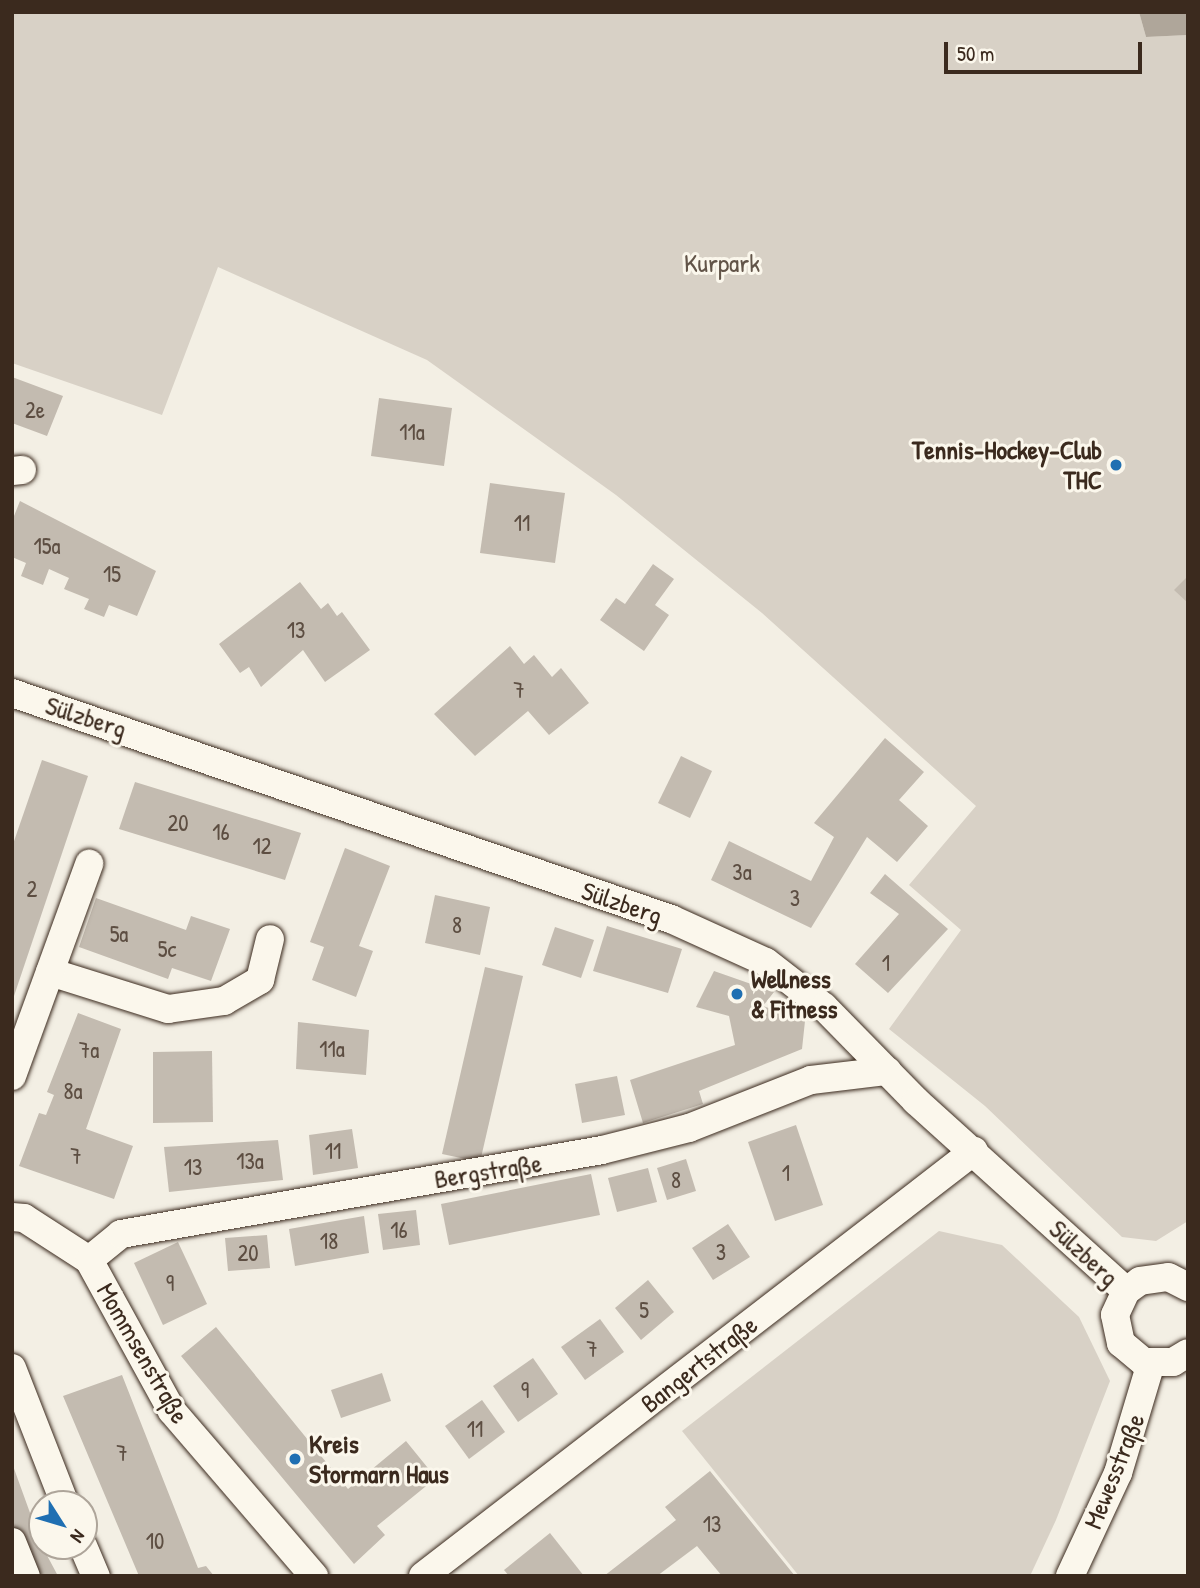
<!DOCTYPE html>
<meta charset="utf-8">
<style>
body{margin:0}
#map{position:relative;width:1200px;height:1588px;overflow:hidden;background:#f3efe4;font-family:"Patrick Hand",sans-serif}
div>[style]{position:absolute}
.green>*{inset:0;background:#d8d1c6}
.water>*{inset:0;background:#afa69a}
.building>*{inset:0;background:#c3bbb0}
.roads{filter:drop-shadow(0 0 2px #3b2a1e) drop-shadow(0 0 2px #3b2a1e)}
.minor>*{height:28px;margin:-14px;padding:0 14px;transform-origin:14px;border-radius:14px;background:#fbf7ec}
.dots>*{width:19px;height:19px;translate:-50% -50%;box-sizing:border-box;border:4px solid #fbf7ec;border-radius:50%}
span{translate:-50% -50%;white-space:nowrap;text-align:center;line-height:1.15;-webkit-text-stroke:6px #fbf7ec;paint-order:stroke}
.number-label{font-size:23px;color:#5d4e42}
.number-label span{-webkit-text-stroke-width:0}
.park-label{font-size:26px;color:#625448}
.poi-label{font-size:26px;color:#3b2a1e;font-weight:700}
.right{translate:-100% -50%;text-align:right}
.left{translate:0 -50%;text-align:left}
.street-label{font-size:26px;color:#3b2a1e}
.frame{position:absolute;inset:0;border:14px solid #3b2a1e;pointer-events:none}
.north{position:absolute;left:28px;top:1490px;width:70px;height:70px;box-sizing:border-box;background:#fbf7ec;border:2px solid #aea59a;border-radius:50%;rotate:127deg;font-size:19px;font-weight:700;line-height:28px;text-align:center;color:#3b2a1e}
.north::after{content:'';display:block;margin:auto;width:24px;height:32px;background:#1f6fb2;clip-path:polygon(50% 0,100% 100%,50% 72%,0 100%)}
.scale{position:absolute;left:944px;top:42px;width:198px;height:32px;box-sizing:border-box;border:4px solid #3b2a1e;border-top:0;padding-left:9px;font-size:21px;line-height:24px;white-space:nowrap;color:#3b2a1e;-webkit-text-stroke:5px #fbf7ec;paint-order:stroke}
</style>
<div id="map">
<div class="green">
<i style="clip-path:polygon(12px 12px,1139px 12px,1146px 37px,1188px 35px,1188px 1221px,1156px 1241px,1122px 1237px,985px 1106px,889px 1029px,961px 930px,909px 885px,976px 806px,762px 613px,616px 495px,427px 360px,218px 267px,162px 415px,12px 363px)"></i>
<i style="clip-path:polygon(939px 1231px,1002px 1245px,1079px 1317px,1110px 1381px,1056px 1520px,1030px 1576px,799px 1576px,682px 1431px)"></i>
</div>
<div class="water">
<i style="clip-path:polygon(1139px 12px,1188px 12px,1188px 35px,1146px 37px)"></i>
</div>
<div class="building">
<i style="clip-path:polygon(12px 377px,63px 396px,47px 436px,12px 423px)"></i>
<i style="clip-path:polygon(379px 398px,452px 408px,444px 466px,371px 456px)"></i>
<i style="clip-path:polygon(490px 483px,565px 493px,555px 563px,480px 553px)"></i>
<i style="clip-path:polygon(20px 501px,156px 571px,137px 616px,109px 605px,104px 617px,84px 609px,89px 599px,64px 589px,69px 578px,49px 569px,43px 585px,21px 576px,26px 563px,12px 557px,12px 521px)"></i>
<i style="clip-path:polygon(653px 564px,674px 579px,655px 605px,669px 615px,644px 651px,600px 620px,616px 598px,625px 604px)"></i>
<i style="clip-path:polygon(1188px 576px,1188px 603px,1174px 590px)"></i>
<i style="clip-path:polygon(300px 582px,321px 609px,328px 603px,337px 616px,342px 612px,370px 650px,325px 682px,303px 650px,261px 687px,249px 667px,240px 673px,219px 644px)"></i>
<i style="clip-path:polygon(510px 646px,524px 664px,534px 655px,552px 677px,561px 668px,589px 703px,549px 735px,528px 711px,475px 756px,434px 714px)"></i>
<i style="clip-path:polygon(885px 738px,924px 772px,899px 800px,928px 826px,897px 862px,867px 837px,811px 928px,711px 880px,729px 841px,811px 881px,834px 837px,814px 823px)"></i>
<i style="clip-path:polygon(681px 756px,712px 771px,690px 818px,658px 803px)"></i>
<i style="clip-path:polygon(42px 760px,88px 776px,13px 999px,12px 847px)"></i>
<i style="clip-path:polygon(135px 782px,301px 833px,285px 880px,119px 829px)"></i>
<i style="clip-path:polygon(345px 848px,390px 866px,359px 946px,373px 951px,356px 997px,312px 980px,324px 947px,310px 942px)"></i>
<i style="clip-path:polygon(885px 874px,948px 929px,888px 993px,855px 964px,899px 914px,870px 893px)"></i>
<i style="clip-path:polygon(435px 895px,490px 907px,480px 955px,425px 943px)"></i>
<i style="clip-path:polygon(96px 898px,186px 930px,191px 916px,230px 929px,211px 981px,172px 968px,168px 979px,79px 947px)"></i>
<i style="clip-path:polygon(607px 926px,682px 949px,668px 993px,593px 971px)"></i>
<i style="clip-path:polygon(555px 927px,594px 940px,581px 978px,542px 965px)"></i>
<i style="clip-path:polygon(485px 967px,523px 976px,480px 1162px,442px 1154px)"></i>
<i style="clip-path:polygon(714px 971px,774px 992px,763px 1006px,805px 1021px,802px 1049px,699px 1091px,703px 1104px,643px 1123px,630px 1080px,735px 1045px,729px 1016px,696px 1007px)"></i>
<i style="clip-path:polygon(78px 1013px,121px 1029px,86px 1129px,133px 1146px,114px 1199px,19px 1166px,39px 1113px,46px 1115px,54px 1095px,47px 1092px)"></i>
<i style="clip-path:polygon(298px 1022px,369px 1030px,366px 1075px,296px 1069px)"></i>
<i style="clip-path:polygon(212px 1051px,213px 1122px,153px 1123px,153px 1052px)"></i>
<i style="clip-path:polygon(617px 1076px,625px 1115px,582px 1123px,575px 1084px)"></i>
<i style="clip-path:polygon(796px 1125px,823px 1205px,775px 1221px,748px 1142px)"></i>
<i style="clip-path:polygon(352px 1129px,358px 1168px,313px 1175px,309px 1135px)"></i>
<i style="clip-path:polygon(278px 1140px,283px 1180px,169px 1192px,164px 1147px)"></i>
<i style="clip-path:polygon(686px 1159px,696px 1191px,667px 1200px,657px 1168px)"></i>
<i style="clip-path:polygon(648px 1168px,657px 1202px,617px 1212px,608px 1178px)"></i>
<i style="clip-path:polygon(591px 1174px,600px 1215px,449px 1245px,441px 1204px)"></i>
<i style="clip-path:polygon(416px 1210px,420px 1245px,383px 1250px,378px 1214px)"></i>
<i style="clip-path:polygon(364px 1216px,369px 1253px,295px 1266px,289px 1229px)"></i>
<i style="clip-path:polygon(728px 1224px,750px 1257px,713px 1280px,692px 1248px)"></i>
<i style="clip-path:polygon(267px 1235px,270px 1268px,228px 1271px,225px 1238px)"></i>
<i style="clip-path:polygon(178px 1242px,207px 1304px,163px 1325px,134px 1263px)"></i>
<i style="clip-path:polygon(648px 1280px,674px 1312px,641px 1340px,615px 1308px)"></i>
<i style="clip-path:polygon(600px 1319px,624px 1352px,585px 1380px,561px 1347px)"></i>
<i style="clip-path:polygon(216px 1327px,348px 1489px,406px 1441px,436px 1478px,377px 1526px,385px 1535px,354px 1564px,181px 1356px)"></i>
<i style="clip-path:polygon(533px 1358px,558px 1394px,518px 1422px,493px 1386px)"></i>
<i style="clip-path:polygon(382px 1373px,391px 1401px,341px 1418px,331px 1390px)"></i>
<i style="clip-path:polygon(122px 1375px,198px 1568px,206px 1566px,214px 1576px,139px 1576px,63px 1396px)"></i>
<i style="clip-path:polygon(482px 1400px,505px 1432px,469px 1459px,445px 1426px)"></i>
<i style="clip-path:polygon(12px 1463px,42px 1546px,58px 1576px,12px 1576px)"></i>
<i style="clip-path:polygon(710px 1471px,795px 1576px,722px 1576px,697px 1546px,657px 1576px,604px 1576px,676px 1520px,665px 1507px)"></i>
<i style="clip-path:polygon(550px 1533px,584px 1576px,509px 1576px,504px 1570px)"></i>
</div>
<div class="roads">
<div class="minor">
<i style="left:12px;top:471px;width:10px;rotate:-6deg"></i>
<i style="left:12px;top:693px;width:697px;rotate:18.93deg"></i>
<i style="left:671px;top:919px;width:104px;rotate:24.4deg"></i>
<i style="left:766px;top:962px;width:73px;rotate:37.8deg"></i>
<i style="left:824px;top:1007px;width:132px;rotate:45.6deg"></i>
<i style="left:916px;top:1101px;width:283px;rotate:42.1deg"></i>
<i style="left:50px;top:972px;width:124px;rotate:17.4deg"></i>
<i style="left:168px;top:1009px;width:57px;rotate:-8.1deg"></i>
<i style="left:224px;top:1001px;width:42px;rotate:-30.3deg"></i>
<i style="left:260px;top:980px;width:42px;rotate:-76.3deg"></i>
<i style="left:12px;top:1076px;width:226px;rotate:-70deg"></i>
<i style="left:12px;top:1217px;width:12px;rotate:5deg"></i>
<i style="left:24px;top:1218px;width:77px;rotate:32.9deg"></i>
<i style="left:89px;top:1260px;width:172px;rotate:61.2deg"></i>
<i style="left:172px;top:1411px;width:218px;rotate:49.3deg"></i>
<i style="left:89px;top:1260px;width:41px;rotate:-39.1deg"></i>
<i style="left:121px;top:1234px;width:488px;rotate:-9.9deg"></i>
<i style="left:602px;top:1150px;width:90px;rotate:-14.2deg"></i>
<i style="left:689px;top:1128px;width:131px;rotate:-21.5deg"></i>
<i style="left:811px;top:1080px;width:77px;rotate:-6.8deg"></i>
<i style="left:1188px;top:1287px;width:22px;rotate:-153deg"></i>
<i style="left:1168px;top:1277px;width:28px;rotate:172deg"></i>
<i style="left:1140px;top:1281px;width:17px;rotate:144deg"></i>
<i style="left:1126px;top:1291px;width:26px;rotate:115deg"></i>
<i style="left:1115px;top:1315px;width:29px;rotate:78deg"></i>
<i style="left:1121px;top:1343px;width:30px;rotate:40deg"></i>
<i style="left:1144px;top:1362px;width:29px"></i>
<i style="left:1173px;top:1362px;width:17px;rotate:-31deg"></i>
<i style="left:12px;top:1368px;width:146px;rotate:68.7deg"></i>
<i style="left:12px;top:1542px;width:37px;rotate:68deg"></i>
<i style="left:83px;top:1546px;width:33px;rotate:67deg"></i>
<i style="left:423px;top:1576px;width:696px;rotate:-37.64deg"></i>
<i style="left:1070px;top:1576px;width:114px;rotate:-65deg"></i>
<i style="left:1118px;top:1473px;width:115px;rotate:-73.3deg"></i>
</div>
</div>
<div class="dots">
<i style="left:1116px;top:465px;background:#1f6fb2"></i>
<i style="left:737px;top:994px;background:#1f6fb2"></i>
<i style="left:295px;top:1459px;background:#1f6fb2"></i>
</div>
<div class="number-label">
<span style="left:35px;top:410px">2e</span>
<span style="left:412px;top:432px">11a</span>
<span style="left:522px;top:523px">11</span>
<span style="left:47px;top:546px">15a</span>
<span style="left:112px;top:574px">15</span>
<span style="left:296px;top:630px">13</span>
<span style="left:519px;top:690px">7</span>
<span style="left:178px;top:823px">20</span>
<span style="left:221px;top:832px">16</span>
<span style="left:262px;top:846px">12</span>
<span style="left:742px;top:872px">3a</span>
<span style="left:32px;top:889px">2</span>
<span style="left:795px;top:898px">3</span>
<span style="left:457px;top:925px">8</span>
<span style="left:119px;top:934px">5a</span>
<span style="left:167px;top:949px">5c</span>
<span style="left:886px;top:963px">1</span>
<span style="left:332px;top:1049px">11a</span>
<span style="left:89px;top:1050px">7a</span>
<span style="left:73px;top:1091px">8a</span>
<span style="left:333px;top:1151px">11</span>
<span style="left:76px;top:1156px">7</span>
<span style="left:250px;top:1161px">13a</span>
<span style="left:193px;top:1167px">13</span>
<span style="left:786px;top:1173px">1</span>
<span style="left:676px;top:1180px">8</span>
<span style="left:399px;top:1230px">16</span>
<span style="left:329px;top:1241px">18</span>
<span style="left:721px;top:1252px">3</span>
<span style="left:248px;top:1253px">20</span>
<span style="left:170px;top:1283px">9</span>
<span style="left:644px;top:1310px">5</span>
<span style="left:592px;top:1349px">7</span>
<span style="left:525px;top:1390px">9</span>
<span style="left:475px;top:1429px">11</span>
<span style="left:122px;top:1453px">7</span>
<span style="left:712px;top:1524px">13</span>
<span style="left:155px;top:1541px">10</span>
</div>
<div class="park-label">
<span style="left:722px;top:263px">Kurpark</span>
</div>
<div class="poi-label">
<span class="right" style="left:1102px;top:465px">Tennis-Hockey-Club<br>THC</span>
<span class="left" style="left:751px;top:994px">Wellness<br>&amp; Fitness</span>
<span class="left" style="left:309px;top:1459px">Kreis<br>Stormarn Haus</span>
</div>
<div class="street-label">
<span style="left:86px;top:717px;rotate:18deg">Sülzberg</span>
<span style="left:622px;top:903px;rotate:19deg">Sülzberg</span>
<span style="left:488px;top:1171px;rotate:-9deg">Bergstraße</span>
<span style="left:1084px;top:1253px;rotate:43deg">Sülzberg</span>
<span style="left:143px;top:1353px;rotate:60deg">Mommsenstraße</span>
<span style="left:699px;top:1364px;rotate:-38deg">Bangertstraße</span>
<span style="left:1114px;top:1471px;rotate:-68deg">Mewesstraße</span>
</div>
<div class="frame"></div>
<div class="north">N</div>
<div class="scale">50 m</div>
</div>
